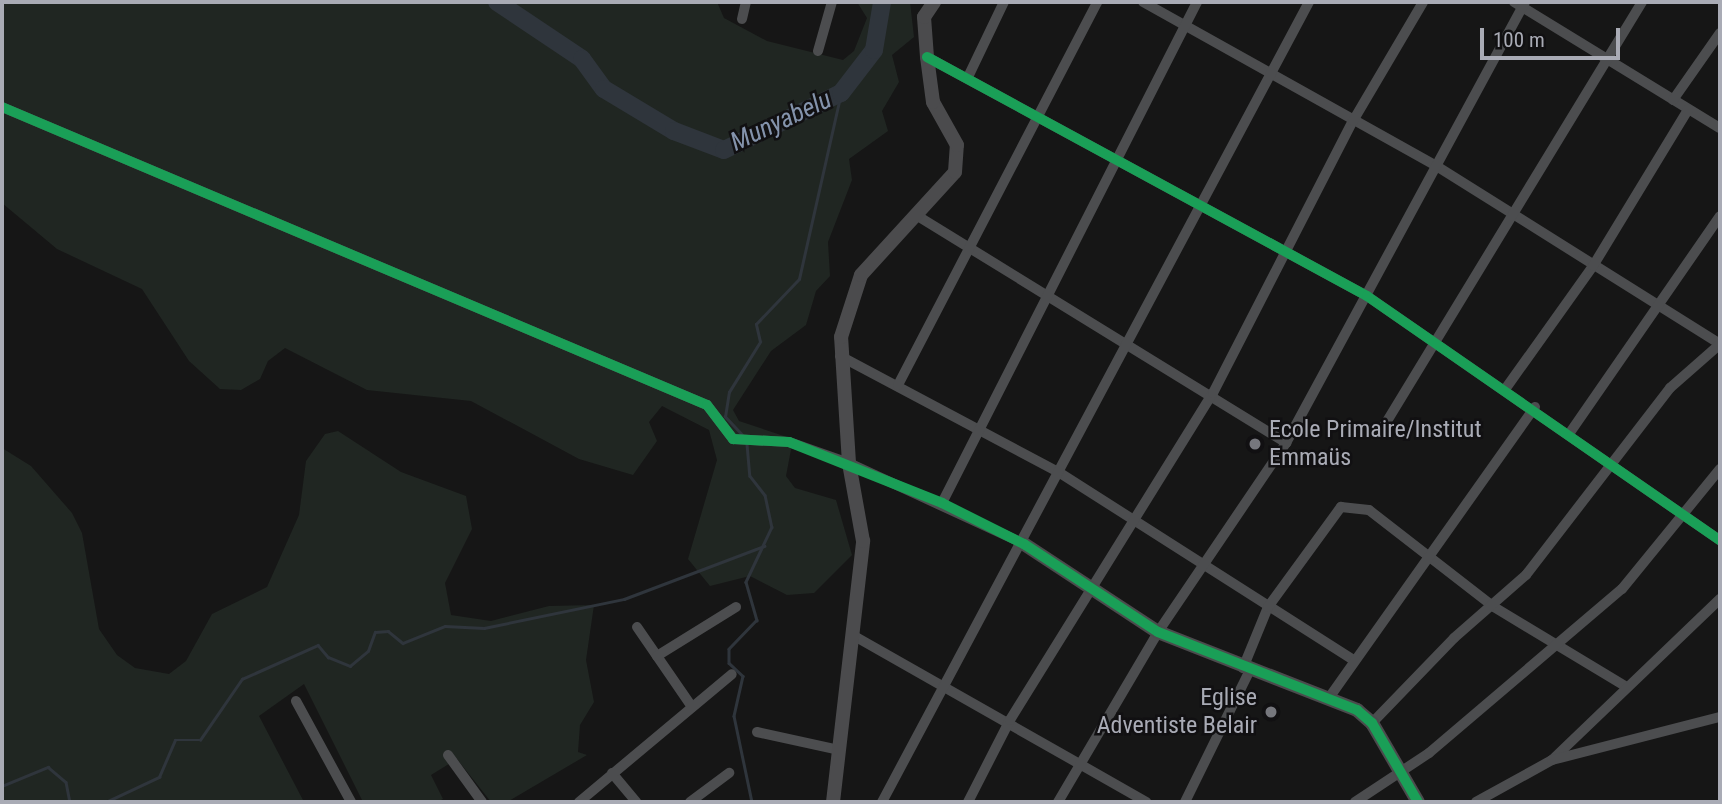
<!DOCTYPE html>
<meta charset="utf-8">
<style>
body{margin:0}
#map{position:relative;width:1722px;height:804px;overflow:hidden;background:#161616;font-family:"Roboto Condensed",sans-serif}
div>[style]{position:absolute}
.green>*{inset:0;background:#202622}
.stream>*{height:2.5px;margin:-1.25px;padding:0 1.25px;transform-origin:1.25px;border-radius:1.25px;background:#2f353c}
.river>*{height:18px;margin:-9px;padding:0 9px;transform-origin:9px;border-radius:9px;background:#2f353c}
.street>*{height:10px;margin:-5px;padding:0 5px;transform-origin:5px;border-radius:5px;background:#4c4d4f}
.secondary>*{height:14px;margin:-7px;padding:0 7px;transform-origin:7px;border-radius:7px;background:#4b4b4d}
.cycleway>*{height:10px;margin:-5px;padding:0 5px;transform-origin:5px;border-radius:5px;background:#1a9f57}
.dots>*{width:19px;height:19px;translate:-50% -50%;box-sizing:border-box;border:4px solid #111012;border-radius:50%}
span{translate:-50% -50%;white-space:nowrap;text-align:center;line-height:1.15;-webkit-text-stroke:5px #111012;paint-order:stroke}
.poi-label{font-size:24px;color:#a9abb5}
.left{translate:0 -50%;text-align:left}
.right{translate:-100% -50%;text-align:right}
.water-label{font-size:26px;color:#8493ac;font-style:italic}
.frame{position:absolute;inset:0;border:4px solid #a9abb5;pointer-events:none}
.scale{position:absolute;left:1480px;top:28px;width:140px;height:32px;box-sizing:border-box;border:4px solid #a9abb5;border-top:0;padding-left:9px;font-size:21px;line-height:24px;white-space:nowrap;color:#a9abb5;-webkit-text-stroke:5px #111012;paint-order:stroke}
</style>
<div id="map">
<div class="green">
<i style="clip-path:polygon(2px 2px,717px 2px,724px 18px,767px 41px,843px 60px,854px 51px,867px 18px,857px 2px,910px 2px,914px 37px,892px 55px,899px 82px,882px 111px,888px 131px,849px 159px,852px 180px,828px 242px,830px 276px,816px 291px,806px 325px,771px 351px,733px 410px,739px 421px,793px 439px,786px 476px,795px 488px,836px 500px,852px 555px,814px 593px,787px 595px,750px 576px,710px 586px,688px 559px,717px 460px,709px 430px,662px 406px,649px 422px,657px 441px,633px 475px,579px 459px,471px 401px,367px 390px,285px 348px,268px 361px,260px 379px,241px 390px,220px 389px,189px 361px,142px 289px,57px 249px,2px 203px)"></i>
<i style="clip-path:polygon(338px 431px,401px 472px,466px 496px,472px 529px,445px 583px,451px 615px,491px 621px,549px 606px,594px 605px,586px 660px,594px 702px,580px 725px,578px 752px,587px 755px,507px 802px,491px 802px,457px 759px,431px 775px,443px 799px,437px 802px,363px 802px,304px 684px,259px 716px,304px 802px,2px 802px,2px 448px,31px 466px,72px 513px,82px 533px,99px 629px,117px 655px,135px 668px,169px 674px,186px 661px,212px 614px,267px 587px,299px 515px,306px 461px,325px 434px)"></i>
</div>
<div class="stream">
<i style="left:742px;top:435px;width:25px;rotate:-133deg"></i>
<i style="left:725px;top:417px;width:25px;rotate:-81deg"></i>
<i style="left:729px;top:392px;width:59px;rotate:-58.2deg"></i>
<i style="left:760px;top:342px;width:18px;rotate:-103deg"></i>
<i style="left:756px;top:324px;width:62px;rotate:-46.3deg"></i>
<i style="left:799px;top:279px;width:191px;rotate:-77.3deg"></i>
<i style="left:747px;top:444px;width:32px;rotate:85deg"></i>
<i style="left:750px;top:476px;width:24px;rotate:52deg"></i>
<i style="left:765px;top:495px;width:33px;rotate:78deg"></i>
<i style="left:772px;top:527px;width:61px;rotate:115.3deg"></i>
<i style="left:746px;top:582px;width:40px;rotate:74deg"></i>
<i style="left:757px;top:620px;width:40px;rotate:134deg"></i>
<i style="left:729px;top:649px;width:14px;rotate:90deg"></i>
<i style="left:729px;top:663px;width:19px;rotate:43deg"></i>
<i style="left:743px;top:676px;width:41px;rotate:102.7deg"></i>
<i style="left:734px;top:716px;width:88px;rotate:78.2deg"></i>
<i style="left:2px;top:786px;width:50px;rotate:-22.4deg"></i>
<i style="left:48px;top:767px;width:23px;rotate:40deg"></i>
<i style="left:66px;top:782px;width:20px;rotate:79deg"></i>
<i style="left:106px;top:802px;width:59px;rotate:-25.3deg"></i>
<i style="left:159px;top:777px;width:40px;rotate:-66.6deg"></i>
<i style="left:175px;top:740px;width:25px"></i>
<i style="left:200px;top:740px;width:74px;rotate:-55.5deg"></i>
<i style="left:242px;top:679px;width:83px;rotate:-24.1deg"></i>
<i style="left:318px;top:645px;width:16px;rotate:50deg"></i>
<i style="left:328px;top:657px;width:24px;rotate:22deg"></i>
<i style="left:350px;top:666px;width:23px;rotate:-40deg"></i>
<i style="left:368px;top:651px;width:20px;rotate:-70deg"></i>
<i style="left:375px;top:632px;width:13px;rotate:-4deg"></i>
<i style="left:388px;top:631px;width:19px;rotate:39deg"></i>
<i style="left:403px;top:643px;width:45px;rotate:-22deg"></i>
<i style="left:445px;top:626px;width:39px;rotate:3deg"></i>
<i style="left:484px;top:628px;width:143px;rotate:-11.7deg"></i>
<i style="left:624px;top:599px;width:150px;rotate:-20.7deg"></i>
</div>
<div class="river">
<i style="left:497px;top:2px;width:102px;rotate:33.8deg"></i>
<i style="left:582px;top:59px;width:37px;rotate:54deg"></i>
<i style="left:604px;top:89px;width:82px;rotate:31deg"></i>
<i style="left:674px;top:131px;width:53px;rotate:20.8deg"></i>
<i style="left:724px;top:150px;width:130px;rotate:-26deg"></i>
<i style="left:841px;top:93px;width:54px;rotate:-52.5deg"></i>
<i style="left:874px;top:50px;width:49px;rotate:-80.5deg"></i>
</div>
<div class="street">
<i style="left:1143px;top:2px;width:338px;rotate:29.2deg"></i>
<i style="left:1438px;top:167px;width:333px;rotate:32.1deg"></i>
<i style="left:1514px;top:2px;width:241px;rotate:31.5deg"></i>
<i style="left:742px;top:19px;width:17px;rotate:-77deg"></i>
<i style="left:818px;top:51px;width:51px;rotate:-74.1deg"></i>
<i style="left:927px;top:57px;width:501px;rotate:28.51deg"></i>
<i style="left:1367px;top:296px;width:429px;rotate:34.7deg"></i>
<i style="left:968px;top:77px;width:83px;rotate:-64.4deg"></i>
<i style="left:1673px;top:100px;width:82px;rotate:-55deg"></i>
<i style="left:2px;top:107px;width:765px;rotate:22.91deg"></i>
<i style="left:707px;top:405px;width:43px;rotate:52.6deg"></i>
<i style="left:733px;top:439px;width:56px;rotate:3.1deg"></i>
<i style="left:789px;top:442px;width:64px;rotate:19.3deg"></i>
<i style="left:849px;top:463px;width:193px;rotate:24.8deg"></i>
<i style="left:916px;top:215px;width:435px;rotate:31.6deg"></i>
<i style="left:840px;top:356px;width:249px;rotate:28deg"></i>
<i style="left:1060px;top:473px;width:348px;rotate:32.5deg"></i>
<i style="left:898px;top:385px;width:432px;rotate:-62.5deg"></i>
<i style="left:1506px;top:388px;width:150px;rotate:-54.5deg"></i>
<i style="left:1593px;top:266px;width:183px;rotate:-58.7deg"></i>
<i style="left:1381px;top:431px;width:502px;rotate:-58.68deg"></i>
<i style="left:1569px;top:434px;width:265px;rotate:-55.3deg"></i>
<i style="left:942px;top:503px;width:562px;rotate:-63.02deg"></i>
<i style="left:637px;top:627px;width:97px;rotate:55.5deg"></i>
<i style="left:856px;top:637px;width:334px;rotate:29.6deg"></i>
<i style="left:657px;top:656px;width:93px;rotate:-31.8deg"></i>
<i style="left:1243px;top:668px;width:66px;rotate:-67.7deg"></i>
<i style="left:1268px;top:607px;width:124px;rotate:-53.9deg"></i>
<i style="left:1341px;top:507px;width:28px;rotate:6deg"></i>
<i style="left:1369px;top:510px;width:158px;rotate:37.8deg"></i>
<i style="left:1494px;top:607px;width:153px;rotate:31.1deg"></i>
<i style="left:1331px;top:695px;width:353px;rotate:-54.7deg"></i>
<i style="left:296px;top:701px;width:115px;rotate:61.4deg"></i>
<i style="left:1372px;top:723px;width:118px;rotate:-46deg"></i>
<i style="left:1454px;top:638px;width:96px;rotate:-41.2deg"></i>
<i style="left:1526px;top:575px;width:236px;rotate:-52.4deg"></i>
<i style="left:1670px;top:388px;width:67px;rotate:-41.3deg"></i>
<i style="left:757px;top:732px;width:80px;rotate:12.3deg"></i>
<i style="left:448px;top:755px;width:58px;rotate:54.1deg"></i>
<i style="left:1552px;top:760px;width:233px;rotate:-43.8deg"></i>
<i style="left:612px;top:773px;width:38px;rotate:50deg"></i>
<i style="left:579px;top:802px;width:199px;rotate:-39.9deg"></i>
<i style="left:690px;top:802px;width:49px;rotate:-36.6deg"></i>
<i style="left:882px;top:802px;width:907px;rotate:-61.91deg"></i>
<i style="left:968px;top:802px;width:92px;rotate:-62.9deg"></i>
<i style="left:1010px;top:720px;width:385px;rotate:-58.2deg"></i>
<i style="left:1213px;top:393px;width:306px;rotate:-62.8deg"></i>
<i style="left:1353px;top:121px;width:138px;rotate:-59.5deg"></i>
<i style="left:1058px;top:802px;width:197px;rotate:-59.5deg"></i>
<i style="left:1158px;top:632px;width:228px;rotate:-55.9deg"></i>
<i style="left:1286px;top:443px;width:502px;rotate:-61.54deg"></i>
<i style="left:1185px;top:802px;width:147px;rotate:-63.8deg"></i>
<i style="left:1355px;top:802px;width:89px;rotate:-33.5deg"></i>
<i style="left:1429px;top:753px;width:253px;rotate:-40.4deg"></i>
<i style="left:1622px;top:589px;width:155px;rotate:-50.8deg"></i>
<i style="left:1476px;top:802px;width:87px;rotate:-28.9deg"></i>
<i style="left:1552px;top:760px;width:173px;rotate:-14.4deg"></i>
</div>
<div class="secondary">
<i style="left:1024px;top:544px;width:160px;rotate:33.3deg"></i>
<i style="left:1158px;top:632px;width:214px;rotate:21.4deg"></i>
<i style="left:1357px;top:710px;width:20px;rotate:41deg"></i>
<i style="left:1372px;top:723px;width:91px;rotate:59.8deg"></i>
<i style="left:833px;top:802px;width:263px;rotate:-83.4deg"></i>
<i style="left:863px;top:541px;width:79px;rotate:-100.2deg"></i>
<i style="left:849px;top:463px;width:126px;rotate:-93.6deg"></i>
<i style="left:841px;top:337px;width:65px;rotate:-72.1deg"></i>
<i style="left:861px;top:275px;width:139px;rotate:-47.6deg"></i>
<i style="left:955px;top:172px;width:27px;rotate:-86deg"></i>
<i style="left:957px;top:145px;width:49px;rotate:-119.2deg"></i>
<i style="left:933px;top:102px;width:45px;rotate:-97.6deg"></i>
<i style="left:927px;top:57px;width:40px;rotate:-94.3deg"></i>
<i style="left:924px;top:17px;width:18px;rotate:-56deg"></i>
</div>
<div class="cycleway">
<i style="left:927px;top:57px;width:501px;rotate:28.51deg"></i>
<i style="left:1367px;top:296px;width:429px;rotate:34.7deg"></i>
<i style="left:2px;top:107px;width:765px;rotate:22.91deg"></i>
<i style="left:707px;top:405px;width:43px;rotate:52.6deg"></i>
<i style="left:733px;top:439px;width:56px;rotate:3.1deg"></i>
<i style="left:789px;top:442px;width:165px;rotate:21.7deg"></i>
<i style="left:942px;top:503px;width:92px;rotate:26.6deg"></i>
<i style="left:1024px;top:544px;width:160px;rotate:33.3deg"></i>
<i style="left:1158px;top:632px;width:214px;rotate:21.4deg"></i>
<i style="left:1357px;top:710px;width:20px;rotate:41deg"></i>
<i style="left:1372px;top:723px;width:91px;rotate:59.8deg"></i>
</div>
<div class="dots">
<i style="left:1255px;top:444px;background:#76777d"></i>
<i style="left:1271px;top:712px;background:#76777d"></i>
</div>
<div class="poi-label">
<span class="left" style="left:1269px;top:444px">Ecole Primaire/Institut<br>Emmaüs</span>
<span class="right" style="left:1257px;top:712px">Eglise<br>Adventiste Belair</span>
</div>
<div class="water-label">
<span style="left:781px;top:121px;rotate:-25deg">Munyabelu</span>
</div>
<div class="frame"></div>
<div class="scale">100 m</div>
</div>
